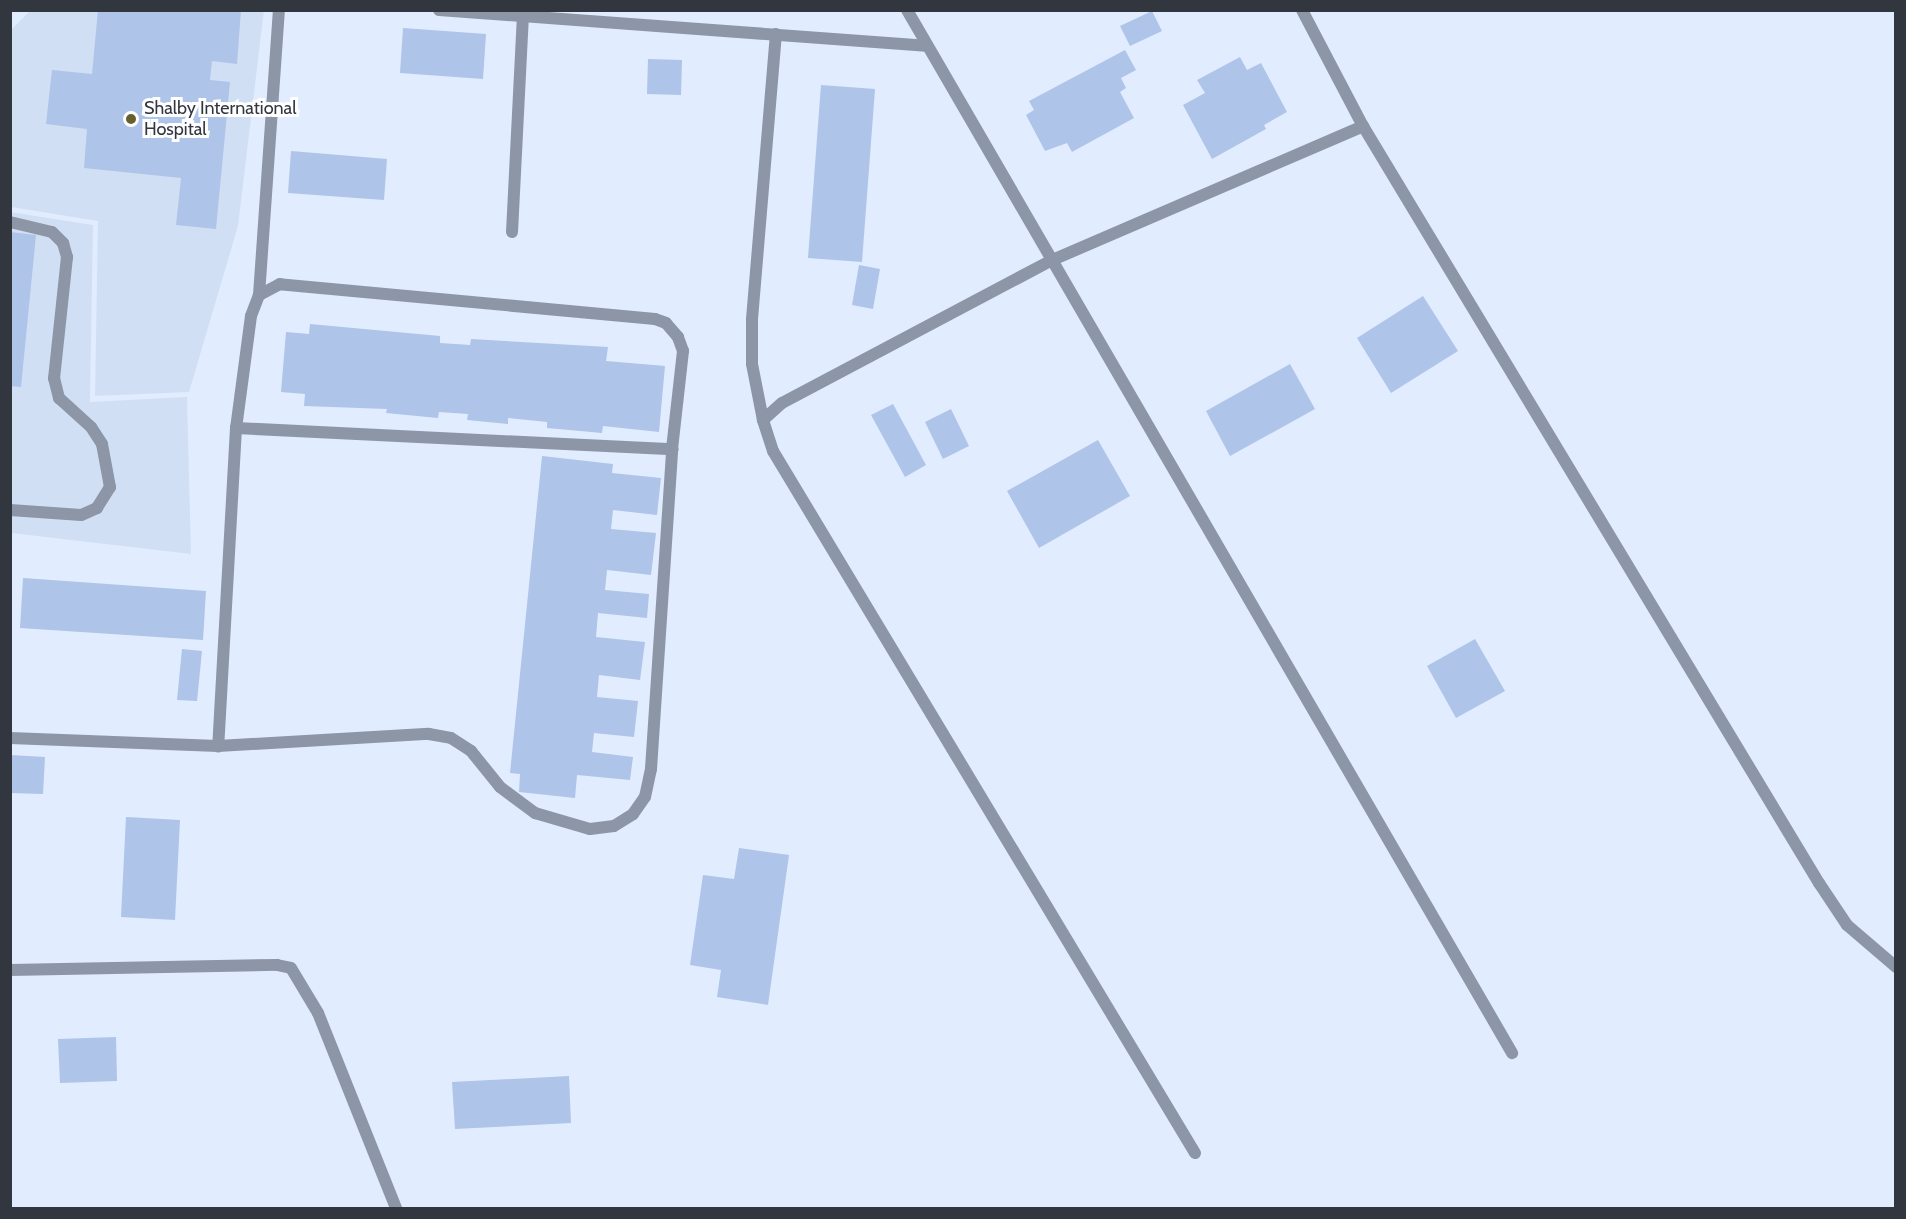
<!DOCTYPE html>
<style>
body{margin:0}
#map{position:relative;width:1906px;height:1219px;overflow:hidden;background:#e1ecff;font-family:Cabin,sans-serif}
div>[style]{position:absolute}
.built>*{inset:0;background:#d1dff5}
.building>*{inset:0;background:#aec4e9}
.lane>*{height:12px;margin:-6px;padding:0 6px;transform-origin:6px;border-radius:6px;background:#8d96a6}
.street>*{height:12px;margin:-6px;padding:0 6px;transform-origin:6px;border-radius:6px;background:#8d96a6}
.dots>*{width:16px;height:16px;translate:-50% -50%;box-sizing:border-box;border:3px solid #fff;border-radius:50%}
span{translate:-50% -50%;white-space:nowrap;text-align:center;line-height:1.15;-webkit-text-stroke:6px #fff;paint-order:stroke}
.poi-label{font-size:18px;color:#31363f}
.left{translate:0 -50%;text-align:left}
.frame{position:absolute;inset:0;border:12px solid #31363f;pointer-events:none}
</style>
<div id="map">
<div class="built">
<i style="clip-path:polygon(264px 10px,238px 226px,189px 392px,95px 396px,98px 221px,11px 207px,10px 31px,30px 11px)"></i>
<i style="clip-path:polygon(10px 212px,93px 225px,90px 402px,187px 397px,191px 554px,11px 533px)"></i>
</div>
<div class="building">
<i style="clip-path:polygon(98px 10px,241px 10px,237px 64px,212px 61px,210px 80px,230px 82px,216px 229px,176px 225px,181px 178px,84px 168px,87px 129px,46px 124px,52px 70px,92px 74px)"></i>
<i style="clip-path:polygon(1152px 11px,1162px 31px,1130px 46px,1120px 26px)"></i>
<i style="clip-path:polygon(403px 28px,486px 34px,483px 79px,400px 73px)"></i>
<i style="clip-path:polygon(1125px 50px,1136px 70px,1121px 78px,1126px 88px,1120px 92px,1134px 118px,1072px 152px,1067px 143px,1045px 151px,1026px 115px,1034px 110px,1029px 101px)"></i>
<i style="clip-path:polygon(1240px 57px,1247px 70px,1261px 63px,1287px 112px,1264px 125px,1266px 129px,1212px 159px,1183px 105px,1205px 93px,1197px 80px)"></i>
<i style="clip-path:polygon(648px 59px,682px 60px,681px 95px,647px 94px)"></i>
<i style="clip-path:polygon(821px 85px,875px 89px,862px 262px,808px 258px)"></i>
<i style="clip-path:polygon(291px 151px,387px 159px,384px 200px,288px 193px)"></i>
<i style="clip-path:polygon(10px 232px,36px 235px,21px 387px,10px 386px)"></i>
<i style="clip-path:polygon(859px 265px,880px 269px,873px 309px,852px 305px)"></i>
<i style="clip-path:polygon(1423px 296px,1458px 351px,1391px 393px,1357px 338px)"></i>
<i style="clip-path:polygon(310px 324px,440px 336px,440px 343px,470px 345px,471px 339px,608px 347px,606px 361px,665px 366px,659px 432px,603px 426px,602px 433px,547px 428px,547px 422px,508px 418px,508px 424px,467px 420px,468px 414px,439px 412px,438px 418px,386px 413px,387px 409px,304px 406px,305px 394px,281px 392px,286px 332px,309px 334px)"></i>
<i style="clip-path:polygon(1290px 364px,1315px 409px,1230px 456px,1206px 411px)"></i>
<i style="clip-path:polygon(893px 404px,926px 465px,905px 477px,871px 415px)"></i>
<i style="clip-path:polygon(951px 409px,969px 446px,943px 459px,925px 422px)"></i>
<i style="clip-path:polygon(1098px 440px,1130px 496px,1039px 548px,1007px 491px)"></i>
<i style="clip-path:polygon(542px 456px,613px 464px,612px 473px,661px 478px,657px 515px,613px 510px,611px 529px,656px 533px,651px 575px,607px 570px,605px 590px,649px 594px,647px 618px,598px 613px,596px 637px,645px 642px,640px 680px,599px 675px,597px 697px,638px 701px,634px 737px,594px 733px,592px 752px,633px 757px,630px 780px,577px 775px,575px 798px,519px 792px,520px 774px,510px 773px)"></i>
<i style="clip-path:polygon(23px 578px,206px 591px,203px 640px,20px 628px)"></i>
<i style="clip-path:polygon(1475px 639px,1505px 691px,1456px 718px,1427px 666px)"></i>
<i style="clip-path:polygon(182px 649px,202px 651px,197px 701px,177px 700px)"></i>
<i style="clip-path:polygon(10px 755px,45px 757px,43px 794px,10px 793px)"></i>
<i style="clip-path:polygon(126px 817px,180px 820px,175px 920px,121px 917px)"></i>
<i style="clip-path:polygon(739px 848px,789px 855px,768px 1005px,717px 997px,721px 970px,690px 965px,703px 875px,734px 879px)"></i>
<i style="clip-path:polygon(116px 1037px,117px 1081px,60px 1083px,58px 1039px)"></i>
<i style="clip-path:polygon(569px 1076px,571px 1123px,455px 1129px,452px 1082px)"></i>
</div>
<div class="lane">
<i style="left:10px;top:222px;width:43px;rotate:13.4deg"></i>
<i style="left:52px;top:232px;width:16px;rotate:45deg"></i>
<i style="left:63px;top:243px;width:15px;rotate:74deg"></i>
<i style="left:67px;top:257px;width:122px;rotate:96.1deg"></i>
<i style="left:54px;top:378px;width:21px;rotate:76deg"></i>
<i style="left:59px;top:398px;width:43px;rotate:42.2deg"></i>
<i style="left:91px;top:427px;width:20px;rotate:57deg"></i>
<i style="left:102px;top:444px;width:44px;rotate:79.5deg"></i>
<i style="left:110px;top:487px;width:25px;rotate:122deg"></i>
<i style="left:97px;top:508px;width:17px;rotate:156deg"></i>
<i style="left:81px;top:515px;width:71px;rotate:-176deg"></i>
</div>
<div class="street">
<i style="left:439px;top:10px;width:488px;rotate:4.2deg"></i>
<i style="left:907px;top:10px;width:1206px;rotate:59.88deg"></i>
<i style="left:1302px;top:10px;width:131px;rotate:62.3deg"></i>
<i style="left:1363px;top:126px;width:884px;rotate:58.94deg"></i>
<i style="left:1819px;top:883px;width:50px;rotate:56.3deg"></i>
<i style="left:1847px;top:925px;width:65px;rotate:40.6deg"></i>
<i style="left:512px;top:232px;width:215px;rotate:-87.1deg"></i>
<i style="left:259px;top:295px;width:286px;rotate:-86deg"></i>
<i style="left:763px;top:420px;width:57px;rotate:-101.1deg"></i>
<i style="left:752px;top:364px;width:45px;rotate:-90deg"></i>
<i style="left:752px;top:319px;width:286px;rotate:-85.2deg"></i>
<i style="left:236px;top:428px;width:437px;rotate:2.8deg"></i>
<i style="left:10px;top:738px;width:208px;rotate:2.2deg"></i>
<i style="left:218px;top:746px;width:211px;rotate:-3.3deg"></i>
<i style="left:429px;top:734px;width:22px;rotate:10deg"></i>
<i style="left:451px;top:738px;width:24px;rotate:33deg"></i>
<i style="left:471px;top:751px;width:46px;rotate:51.1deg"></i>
<i style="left:500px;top:787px;width:44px;rotate:36.6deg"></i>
<i style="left:535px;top:813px;width:57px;rotate:16.2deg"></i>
<i style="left:590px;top:829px;width:24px;rotate:-7deg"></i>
<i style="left:614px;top:826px;width:22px;rotate:-32deg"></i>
<i style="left:633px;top:814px;width:21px;rotate:-55deg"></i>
<i style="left:645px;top:797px;width:29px;rotate:-78deg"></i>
<i style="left:651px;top:769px;width:321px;rotate:-86.2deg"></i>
<i style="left:672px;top:449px;width:99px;rotate:-83.6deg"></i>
<i style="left:683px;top:351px;width:15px;rotate:-110deg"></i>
<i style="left:678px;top:337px;width:18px;rotate:-131deg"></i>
<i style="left:666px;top:323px;width:12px;rotate:-160deg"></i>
<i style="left:655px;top:319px;width:377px;rotate:-174.7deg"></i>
<i style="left:280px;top:284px;width:24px;rotate:152deg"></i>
<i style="left:259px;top:295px;width:22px;rotate:111deg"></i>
<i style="left:251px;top:316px;width:113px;rotate:97.6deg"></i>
<i style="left:236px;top:428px;width:319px;rotate:93.2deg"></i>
<i style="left:10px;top:970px;width:267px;rotate:-1.1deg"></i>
<i style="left:277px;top:965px;width:14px;rotate:12deg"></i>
<i style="left:291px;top:968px;width:52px;rotate:59deg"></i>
<i style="left:318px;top:1013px;width:210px;rotate:68.2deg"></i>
<i style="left:1195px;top:1153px;width:819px;rotate:-121.01deg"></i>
<i style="left:773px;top:451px;width:33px;rotate:-108deg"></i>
<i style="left:763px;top:420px;width:25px;rotate:-42deg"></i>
<i style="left:782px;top:403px;width:303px;rotate:-27.9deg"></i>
<i style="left:1050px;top:261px;width:341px;rotate:-23.3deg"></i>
</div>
<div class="dots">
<i style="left:131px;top:119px;background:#65602d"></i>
</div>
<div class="poi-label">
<span class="left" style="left:144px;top:119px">Shalby International<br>Hospital</span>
</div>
<div class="frame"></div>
</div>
